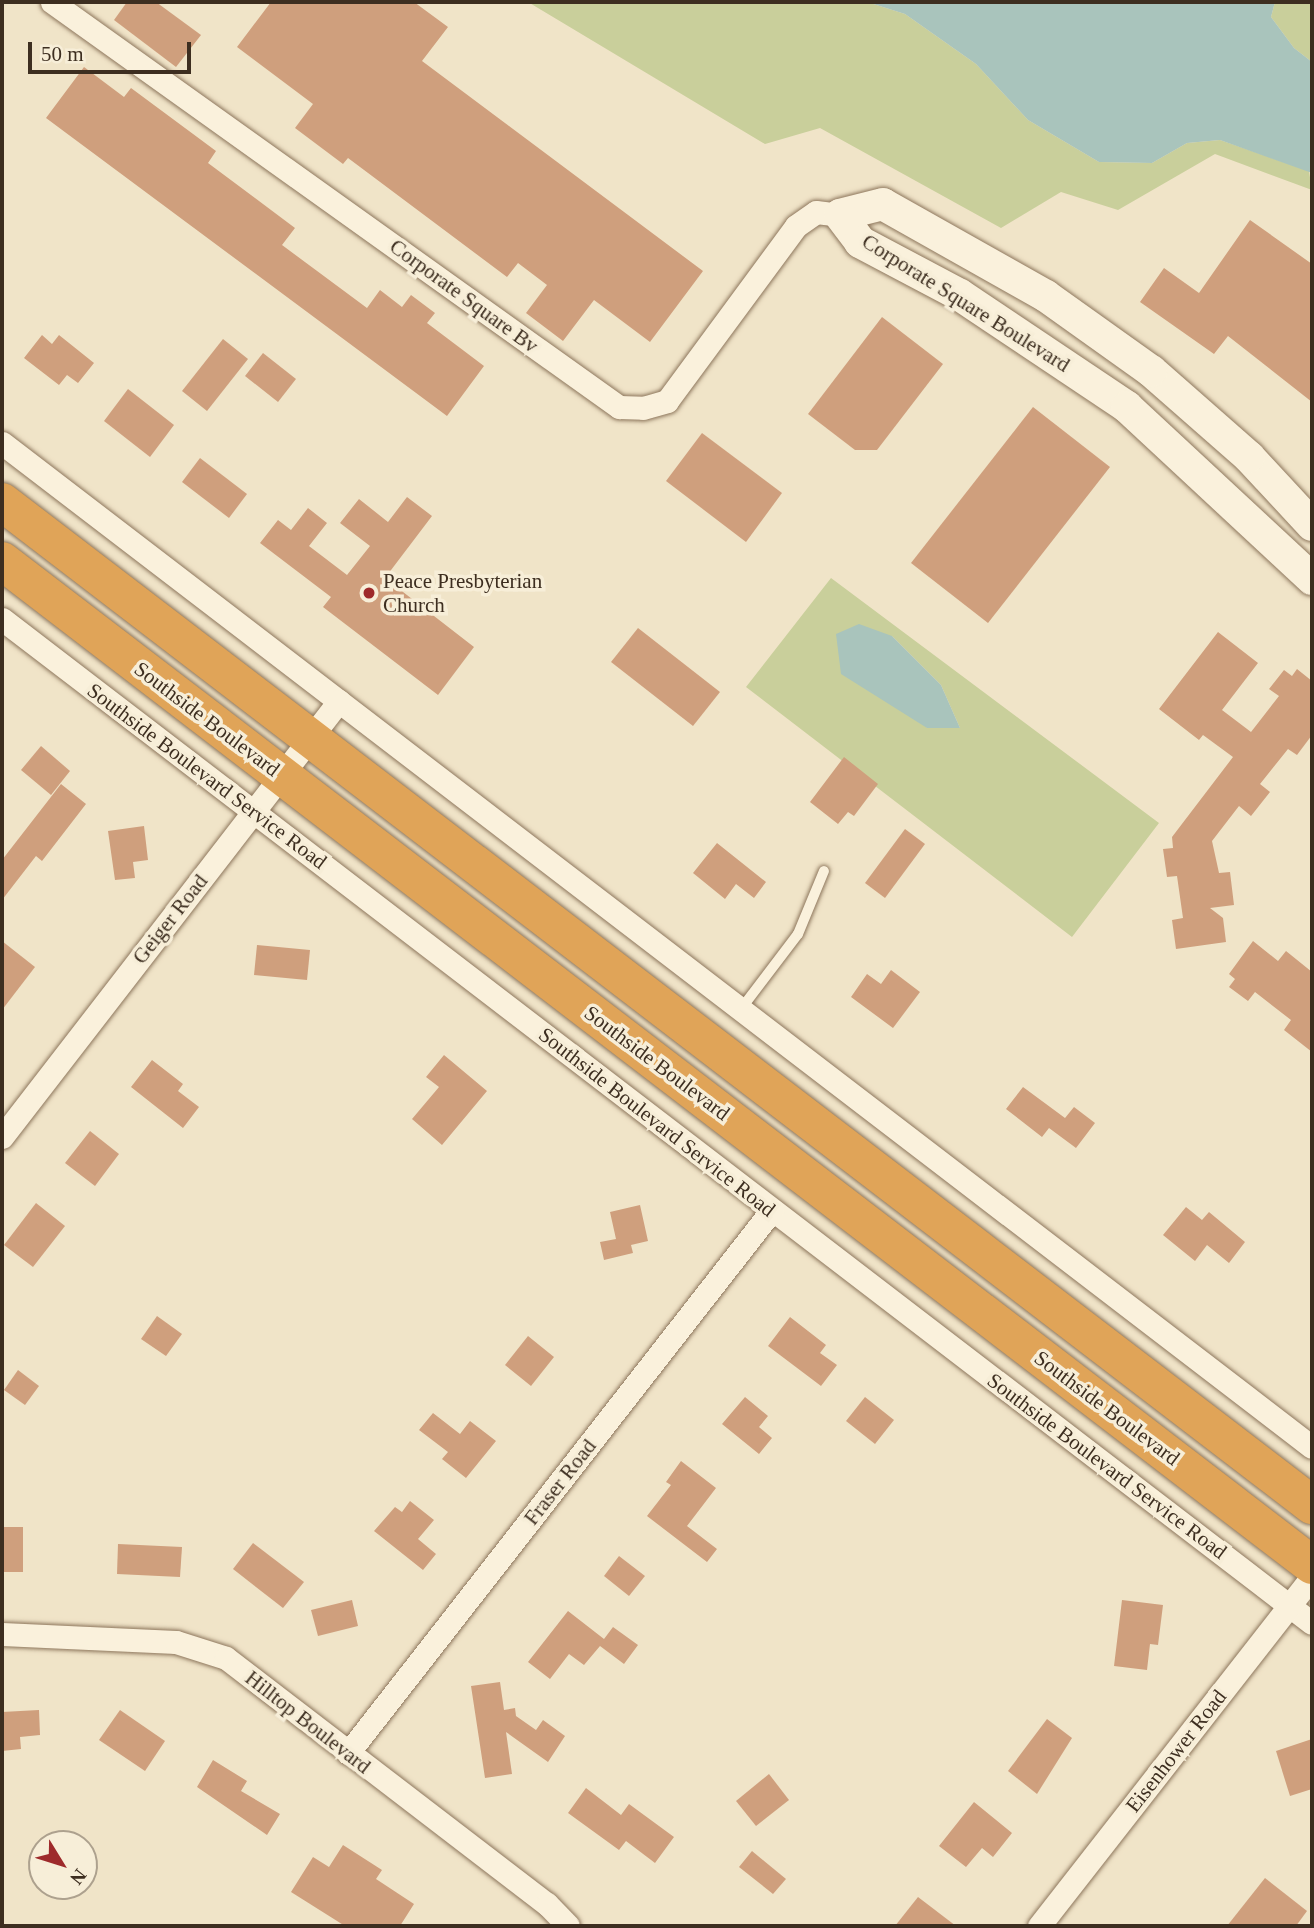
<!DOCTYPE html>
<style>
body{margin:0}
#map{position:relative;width:1314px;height:1928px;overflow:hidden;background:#f0e4c8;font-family:Georgia,serif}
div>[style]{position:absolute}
.green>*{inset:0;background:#c9cf9b}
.water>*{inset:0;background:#a9c4bc}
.building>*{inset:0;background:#cf9f7d}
.roads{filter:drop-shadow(0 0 2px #8d765c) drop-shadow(0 0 2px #8d765c)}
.lane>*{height:10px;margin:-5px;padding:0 5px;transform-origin:5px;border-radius:5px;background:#faf1dc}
.street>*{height:23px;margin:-11.5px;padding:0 11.5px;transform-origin:11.5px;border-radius:11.5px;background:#faf1dc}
.secondary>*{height:32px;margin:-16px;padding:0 16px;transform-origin:16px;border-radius:16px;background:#faf1dc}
.highway>*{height:38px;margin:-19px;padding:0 19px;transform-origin:19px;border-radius:19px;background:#e0a458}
.dots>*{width:19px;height:19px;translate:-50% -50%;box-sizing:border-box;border:4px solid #f7eed8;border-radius:50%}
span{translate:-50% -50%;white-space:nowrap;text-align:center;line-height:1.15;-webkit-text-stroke:7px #f7eed8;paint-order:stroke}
.street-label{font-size:21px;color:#3d2e20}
.poi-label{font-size:21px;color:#3d2e20}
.left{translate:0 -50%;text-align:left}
.frame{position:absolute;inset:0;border:4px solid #3d2e20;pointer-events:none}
.north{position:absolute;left:28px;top:1830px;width:70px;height:70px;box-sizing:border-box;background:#f7eed8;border:2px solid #ada18e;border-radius:50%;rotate:128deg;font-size:19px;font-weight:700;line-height:28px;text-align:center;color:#3d2e20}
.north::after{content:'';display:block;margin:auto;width:24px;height:32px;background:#9e2a2b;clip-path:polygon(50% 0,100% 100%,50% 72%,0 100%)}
.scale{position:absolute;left:28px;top:42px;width:163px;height:32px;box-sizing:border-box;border:4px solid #3d2e20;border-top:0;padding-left:9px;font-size:21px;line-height:24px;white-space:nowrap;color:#3d2e20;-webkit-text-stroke:5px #f7eed8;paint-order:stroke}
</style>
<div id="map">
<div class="green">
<i style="clip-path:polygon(528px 2px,867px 2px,905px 14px,976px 64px,1028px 120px,1099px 162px,1152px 163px,1187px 143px,1220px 140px,1309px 171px,1312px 190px,1215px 154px,1118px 210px,1061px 192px,1001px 228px,820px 128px,765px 144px)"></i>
<i style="clip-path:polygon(1275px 2px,1312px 2px,1312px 62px,1294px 48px,1271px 17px)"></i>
<i style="clip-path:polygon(evenodd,831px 578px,1159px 823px,1072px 937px,746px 687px,831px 578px,892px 636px,941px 685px,960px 728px,927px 728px,892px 636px)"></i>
</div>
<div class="water">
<i style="clip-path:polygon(867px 2px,1275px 2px,1271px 17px,1294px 48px,1312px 62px,1312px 173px,1220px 140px,1187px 143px,1152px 163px,1099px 162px,1028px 120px,976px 64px,905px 14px)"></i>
<i style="clip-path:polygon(859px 624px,892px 636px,941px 685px,960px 728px,927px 728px,841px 674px,836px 634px)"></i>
</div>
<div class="building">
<i style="clip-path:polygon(127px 2px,156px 2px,201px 35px,176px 67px,114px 20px)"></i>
<i style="clip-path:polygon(271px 2px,414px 2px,448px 27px,422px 61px,703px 271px,650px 342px,594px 300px,563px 341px,526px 313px,547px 285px,518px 263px,507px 277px,348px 158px,343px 164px,295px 128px,313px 104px,237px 47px)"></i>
<i style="clip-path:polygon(84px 67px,124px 97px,131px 88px,216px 151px,208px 163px,295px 228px,282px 245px,367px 308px,380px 290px,402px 307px,411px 295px,435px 313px,427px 323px,484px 366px,447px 416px,46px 118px)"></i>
<i style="clip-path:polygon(1250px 220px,1312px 264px,1312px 402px,1228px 336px,1214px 354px,1140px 302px,1164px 268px,1199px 293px)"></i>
<i style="clip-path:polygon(882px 317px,943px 364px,877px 450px,855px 450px,808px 414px)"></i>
<i style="clip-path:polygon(42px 335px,52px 344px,59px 335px,94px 363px,78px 383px,67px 375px,59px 385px,24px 358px)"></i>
<i style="clip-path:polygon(223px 339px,248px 359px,207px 411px,182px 391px)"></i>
<i style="clip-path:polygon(263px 353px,296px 379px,278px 402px,245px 376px)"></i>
<i style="clip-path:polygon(128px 389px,174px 425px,150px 457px,104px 421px)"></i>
<i style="clip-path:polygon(1033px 407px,1110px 467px,988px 623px,911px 563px)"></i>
<i style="clip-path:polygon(702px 433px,782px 493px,746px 542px,666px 481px)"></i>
<i style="clip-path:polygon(200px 458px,247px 494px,229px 518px,182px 482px)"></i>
<i style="clip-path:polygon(407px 497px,432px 516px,385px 578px,474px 647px,438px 695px,323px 607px,331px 597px,260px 543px,278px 520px,291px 530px,308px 508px,327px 523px,309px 546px,347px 575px,370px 546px,340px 523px,359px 499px,388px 522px)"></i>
<i style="clip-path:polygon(638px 628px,720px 692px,693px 726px,611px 662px)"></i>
<i style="clip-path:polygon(1218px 632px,1258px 663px,1222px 710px,1251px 732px,1279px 696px,1269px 689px,1284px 670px,1292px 676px,1297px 669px,1312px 681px,1312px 735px,1297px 755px,1288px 749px,1260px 784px,1270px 792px,1251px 816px,1239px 806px,1212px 841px,1219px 873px,1230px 872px,1234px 905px,1210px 908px,1223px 918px,1226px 942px,1176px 949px,1172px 920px,1183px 918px,1177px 876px,1167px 877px,1163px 849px,1173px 848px,1172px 837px,1233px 757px,1203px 735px,1199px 740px,1159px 709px)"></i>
<i style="clip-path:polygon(41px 746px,70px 771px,51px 795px,21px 770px)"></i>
<i style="clip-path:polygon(844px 757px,878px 784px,854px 816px,848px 812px,838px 824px,810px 802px)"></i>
<i style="clip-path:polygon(61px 784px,86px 804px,42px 861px,36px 856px,2px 900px,2px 860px)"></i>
<i style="clip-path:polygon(144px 826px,148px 860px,133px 862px,135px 878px,115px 880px,108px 831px)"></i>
<i style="clip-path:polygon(905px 829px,925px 844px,885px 898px,865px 883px)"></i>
<i style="clip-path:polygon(717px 843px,766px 882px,754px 898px,736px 884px,725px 899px,693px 873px)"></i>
<i style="clip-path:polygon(2px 941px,35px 967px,2px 1010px)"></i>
<i style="clip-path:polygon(1253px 941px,1278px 961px,1286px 951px,1312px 972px,1312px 1052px,1284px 1030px,1291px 1020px,1255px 992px,1248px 1001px,1229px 987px,1235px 979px,1229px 974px)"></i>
<i style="clip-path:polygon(257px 945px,310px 950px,307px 980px,254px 975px)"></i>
<i style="clip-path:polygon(891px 970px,920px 992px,893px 1028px,851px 997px,867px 974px,881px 984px)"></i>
<i style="clip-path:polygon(444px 1055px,487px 1091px,442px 1145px,412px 1119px,439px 1087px,426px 1077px)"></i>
<i style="clip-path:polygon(152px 1060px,183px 1084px,178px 1091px,199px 1107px,183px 1128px,131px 1087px)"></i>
<i style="clip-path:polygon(1023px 1087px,1065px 1118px,1074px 1107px,1095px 1123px,1076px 1148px,1049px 1128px,1042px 1137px,1006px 1109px)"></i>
<i style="clip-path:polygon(90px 1131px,119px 1154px,95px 1186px,65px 1163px)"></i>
<i style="clip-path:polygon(36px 1203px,65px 1226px,33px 1267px,4px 1245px)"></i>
<i style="clip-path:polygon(640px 1205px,648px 1241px,631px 1245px,633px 1253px,604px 1260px,600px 1242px,616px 1239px,610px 1212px)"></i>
<i style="clip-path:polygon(1186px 1207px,1202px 1220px,1209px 1212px,1245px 1242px,1229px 1263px,1207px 1245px,1195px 1261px,1163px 1235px)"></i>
<i style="clip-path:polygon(157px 1316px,182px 1334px,166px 1356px,141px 1339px)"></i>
<i style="clip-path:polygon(790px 1317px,826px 1345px,820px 1353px,837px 1365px,821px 1386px,768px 1346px)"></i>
<i style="clip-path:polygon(528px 1336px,554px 1357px,531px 1386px,505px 1365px)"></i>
<i style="clip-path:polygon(18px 1370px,39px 1386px,25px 1405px,4px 1390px)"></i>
<i style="clip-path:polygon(745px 1397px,768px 1416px,759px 1427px,772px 1438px,759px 1454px,722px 1424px)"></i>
<i style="clip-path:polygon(865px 1397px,894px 1420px,875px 1444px,846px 1421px)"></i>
<i style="clip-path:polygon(433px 1413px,460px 1434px,470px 1421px,496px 1441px,466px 1478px,442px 1459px,448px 1452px,419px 1430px)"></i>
<i style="clip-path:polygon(681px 1461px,716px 1488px,687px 1526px,717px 1549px,707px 1562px,647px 1516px,671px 1485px,666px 1482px)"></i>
<i style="clip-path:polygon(410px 1501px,434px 1520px,418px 1539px,436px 1554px,423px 1570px,374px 1531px,395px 1507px,402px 1512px)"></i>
<i style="clip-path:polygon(2px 1527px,23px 1527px,23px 1572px,2px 1572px)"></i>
<i style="clip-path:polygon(253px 1543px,304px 1582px,283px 1608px,233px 1569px)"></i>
<i style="clip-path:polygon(118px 1544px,182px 1547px,180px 1577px,117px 1574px)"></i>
<i style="clip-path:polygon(619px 1556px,645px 1576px,629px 1596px,604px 1576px)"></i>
<i style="clip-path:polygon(352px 1600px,358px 1626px,318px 1636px,311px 1610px)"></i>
<i style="clip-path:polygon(1122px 1600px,1163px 1605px,1158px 1645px,1150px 1644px,1147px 1670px,1114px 1666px)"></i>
<i style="clip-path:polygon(568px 1611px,604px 1639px,613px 1627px,638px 1645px,624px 1664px,600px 1646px,584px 1665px,569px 1654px,550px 1679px,528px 1662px)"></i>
<i style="clip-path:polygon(500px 1682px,504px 1710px,515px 1708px,516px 1716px,536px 1730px,543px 1720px,565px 1736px,548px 1762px,506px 1732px,512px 1774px,485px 1778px,471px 1686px)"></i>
<i style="clip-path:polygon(39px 1710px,40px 1735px,20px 1737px,21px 1749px,2px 1751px,2px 1712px)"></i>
<i style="clip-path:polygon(120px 1710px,165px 1741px,145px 1771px,99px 1740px)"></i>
<i style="clip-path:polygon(1047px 1719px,1072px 1738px,1037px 1794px,1008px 1771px)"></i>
<i style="clip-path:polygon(1312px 1739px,1312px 1789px,1290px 1796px,1276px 1751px)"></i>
<i style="clip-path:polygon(213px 1760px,247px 1781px,241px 1791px,280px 1814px,267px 1835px,197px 1787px)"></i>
<i style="clip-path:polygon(769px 1774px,789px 1800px,756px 1826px,736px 1801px)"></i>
<i style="clip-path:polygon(586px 1788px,621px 1815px,629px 1804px,674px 1837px,655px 1863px,626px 1841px,619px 1850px,568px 1813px)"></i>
<i style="clip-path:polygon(974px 1802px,1012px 1833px,993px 1857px,982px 1848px,966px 1867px,939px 1846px)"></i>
<i style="clip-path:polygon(343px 1845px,382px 1870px,376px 1879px,414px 1904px,400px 1926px,345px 1926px,291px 1892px,313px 1857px,329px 1867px)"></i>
<i style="clip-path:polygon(752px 1851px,786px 1879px,773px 1894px,739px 1867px)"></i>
<i style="clip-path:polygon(1265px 1878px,1307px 1911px,1296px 1926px,1227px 1926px)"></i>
<i style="clip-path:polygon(918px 1897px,956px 1926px,895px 1926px)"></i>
</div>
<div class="roads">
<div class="lane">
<i style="left:741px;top:1009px;width:94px;rotate:-52.8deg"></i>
<i style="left:798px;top:934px;width:68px;rotate:-67.6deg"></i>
</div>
<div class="street">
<i style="left:52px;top:2px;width:697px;rotate:35.54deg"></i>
<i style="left:619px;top:407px;width:24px;rotate:2deg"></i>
<i style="left:643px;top:408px;width:25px;rotate:-16deg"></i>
<i style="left:667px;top:401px;width:217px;rotate:-53.6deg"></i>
<i style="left:796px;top:226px;width:24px;rotate:-35deg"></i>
<i style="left:816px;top:212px;width:24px;rotate:7deg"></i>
<i style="left:2px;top:443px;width:1650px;rotate:37.47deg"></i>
<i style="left:2px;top:619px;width:1650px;rotate:37.47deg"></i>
<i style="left:2px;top:1137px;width:551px;rotate:-52.3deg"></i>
<i style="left:2px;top:1634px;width:174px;rotate:2.6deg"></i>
<i style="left:176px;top:1642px;width:52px;rotate:17.7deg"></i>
<i style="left:226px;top:1658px;width:404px;rotate:37.5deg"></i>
<i style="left:547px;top:1904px;width:30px;rotate:46deg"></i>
<i style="left:348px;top:1753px;width:689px;rotate:-52.02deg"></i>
<i style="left:1039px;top:1926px;width:444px;rotate:-52deg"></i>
</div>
<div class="secondary">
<i style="left:1312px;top:525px;width:93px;rotate:-132.8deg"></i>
<i style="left:1249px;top:457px;width:130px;rotate:-138.7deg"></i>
<i style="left:1151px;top:371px;width:129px;rotate:-144.5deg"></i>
<i style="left:1046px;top:296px;width:187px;rotate:-150.6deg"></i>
<i style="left:883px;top:204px;width:44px;rotate:165.7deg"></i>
<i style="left:840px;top:215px;width:34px;rotate:53deg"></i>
<i style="left:860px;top:242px;width:113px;rotate:27.9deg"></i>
<i style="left:960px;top:295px;width:201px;rotate:33.8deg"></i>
<i style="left:1127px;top:407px;width:253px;rotate:42.9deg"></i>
</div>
<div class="highway">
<i style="left:2px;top:502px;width:1650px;rotate:37.44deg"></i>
<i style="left:2px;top:561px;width:1650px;rotate:37.47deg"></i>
</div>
</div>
<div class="dots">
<i style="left:369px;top:593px;background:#9e2a2b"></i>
</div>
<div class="street-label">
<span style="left:464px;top:296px;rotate:36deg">Corporate Square Bv</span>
<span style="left:966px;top:303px;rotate:32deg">Corporate Square Boulevard</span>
<span style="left:207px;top:719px;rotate:37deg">Southside Boulevard</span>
<span style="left:207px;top:776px;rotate:37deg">Southside Boulevard Service Road</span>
<span style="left:170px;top:919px;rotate:-52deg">Geiger Road</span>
<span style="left:657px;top:1063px;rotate:37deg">Southside Boulevard</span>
<span style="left:657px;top:1122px;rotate:38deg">Southside Boulevard Service Road</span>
<span style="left:1107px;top:1408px;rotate:37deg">Southside Boulevard</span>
<span style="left:1107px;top:1466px;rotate:37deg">Southside Boulevard Service Road</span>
<span style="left:560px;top:1482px;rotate:-52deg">Fraser Road</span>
<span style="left:308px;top:1722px;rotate:38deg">Hilltop Boulevard</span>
<span style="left:1176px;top:1751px;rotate:-52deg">Eisenhower Road</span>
</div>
<div class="poi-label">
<span class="left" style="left:383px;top:593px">Peace Presbyterian<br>Church</span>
</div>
<div class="frame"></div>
<div class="north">N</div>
<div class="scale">50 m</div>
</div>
